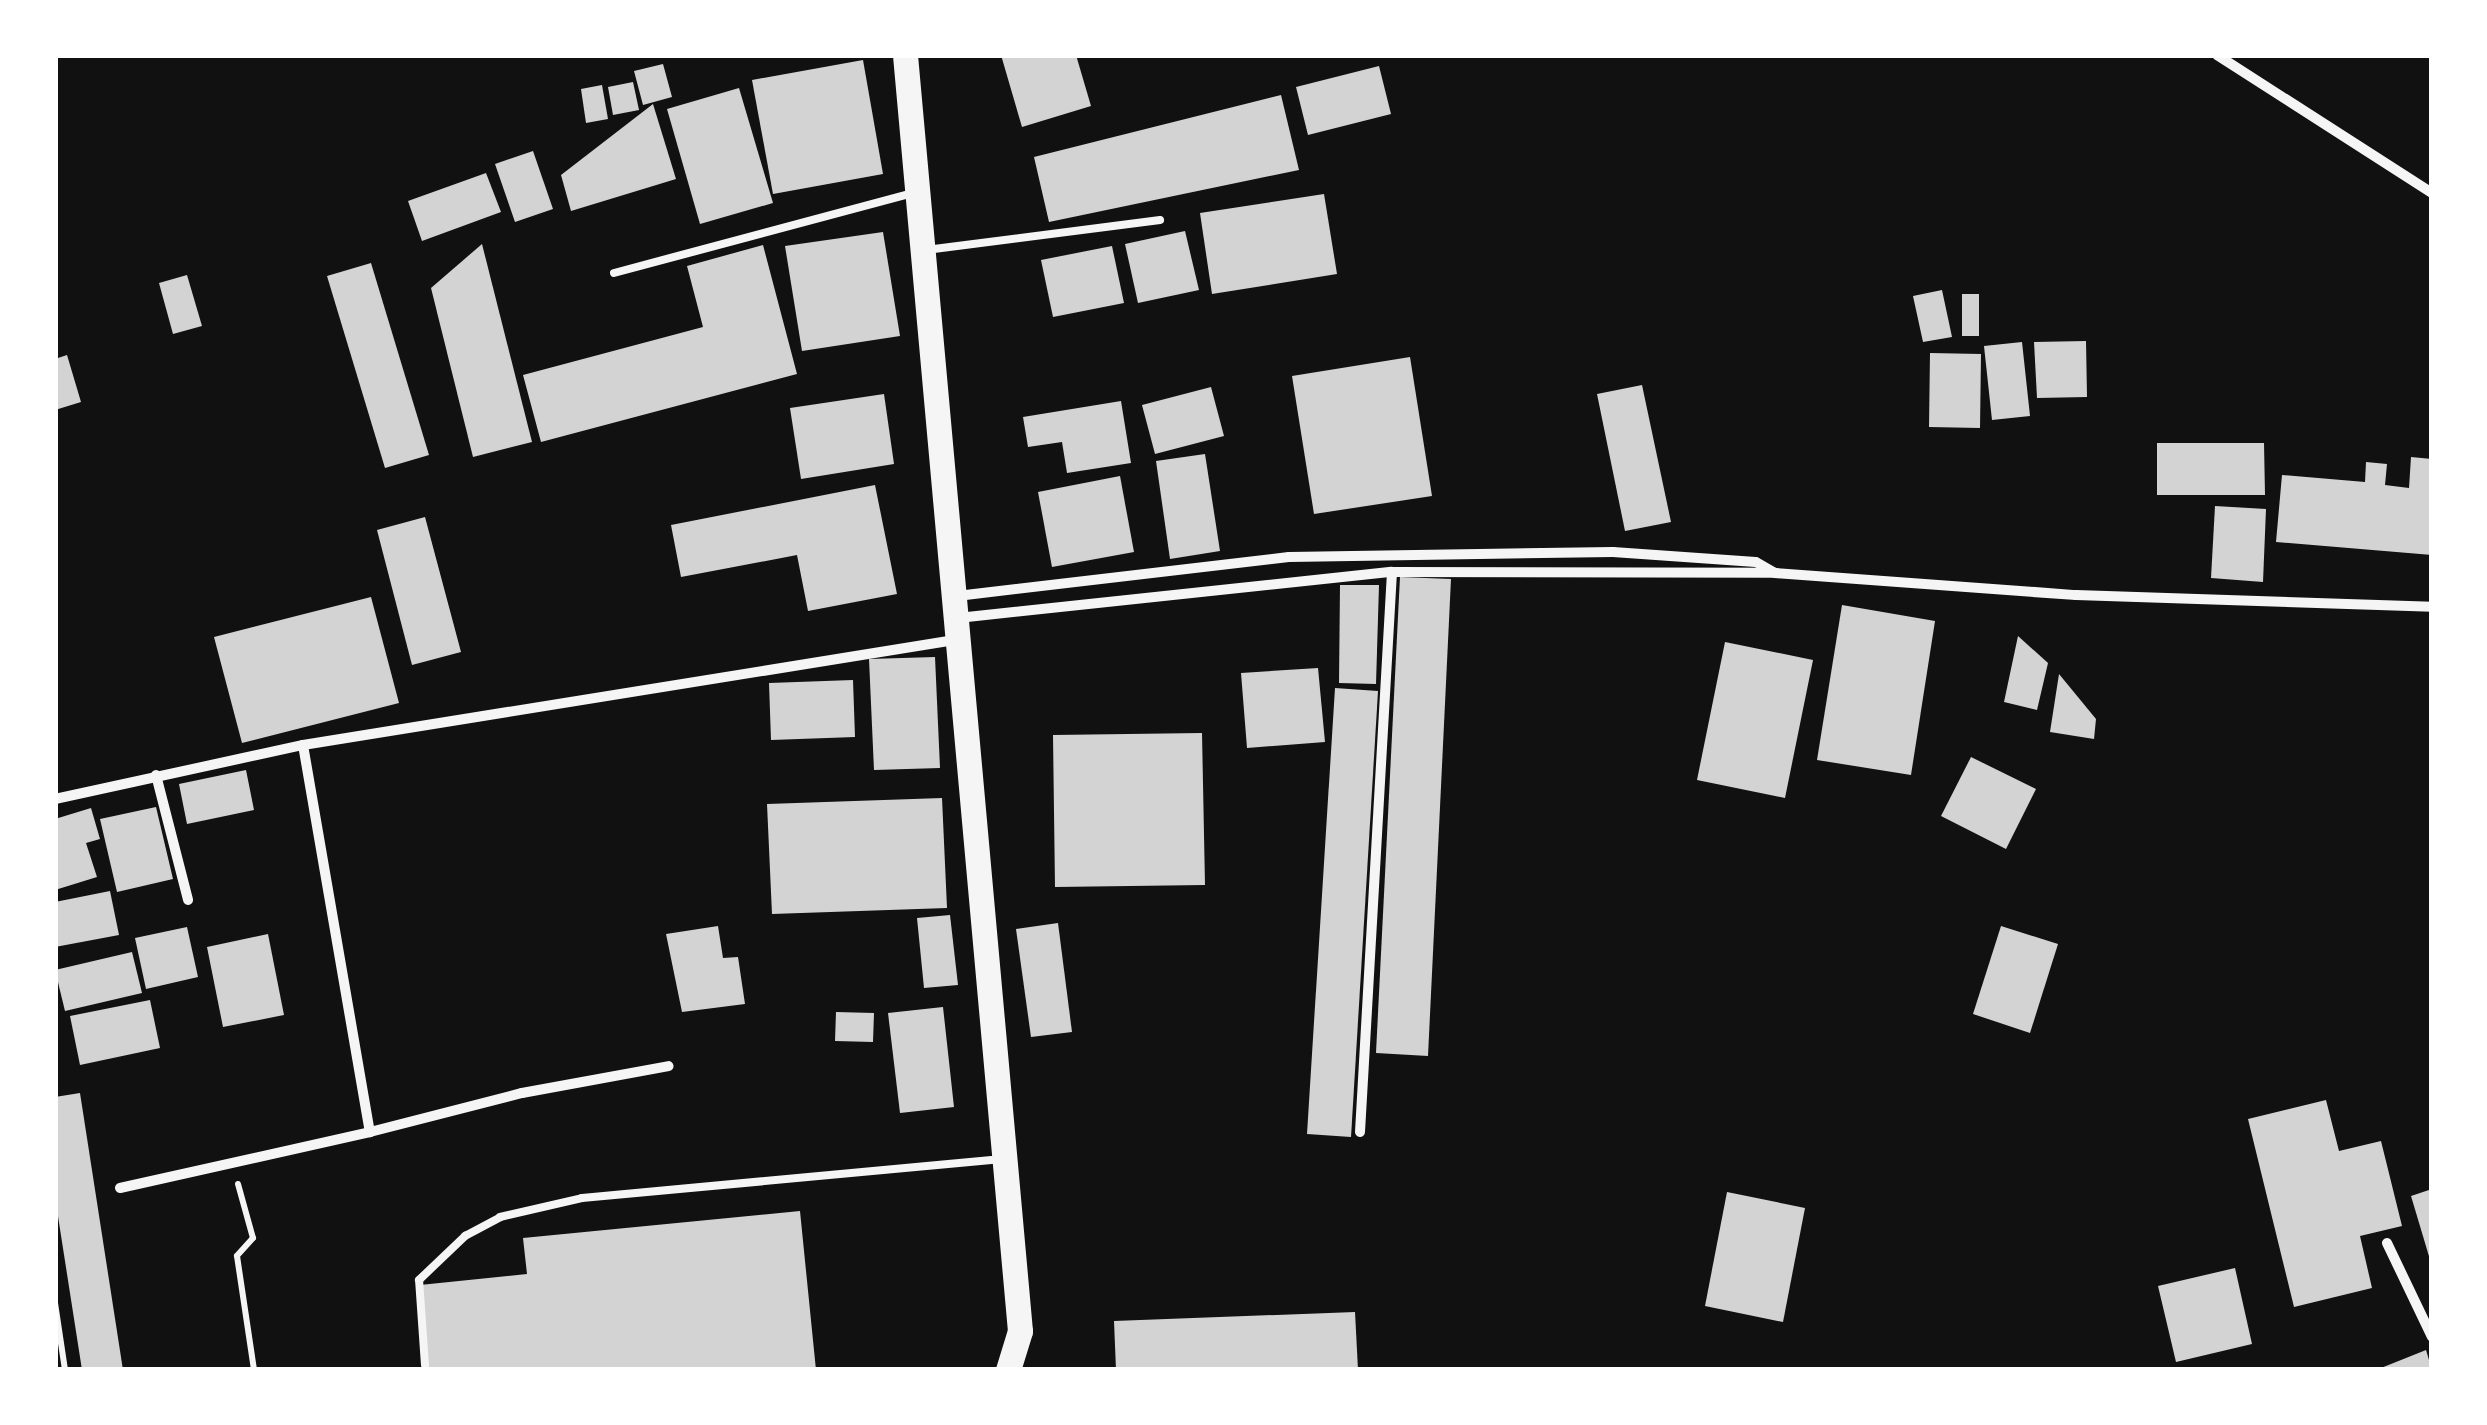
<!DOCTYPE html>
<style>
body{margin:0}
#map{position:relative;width:2487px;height:1425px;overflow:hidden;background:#111;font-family:"Sofia Sans Condensed",sans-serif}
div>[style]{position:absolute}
.building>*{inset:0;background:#d3d3d3}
.path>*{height:6px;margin:-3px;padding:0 3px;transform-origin:3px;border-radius:3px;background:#f5f5f5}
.service>*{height:8px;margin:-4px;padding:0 4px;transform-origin:4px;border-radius:4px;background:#f5f5f5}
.minor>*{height:10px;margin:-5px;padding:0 5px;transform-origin:5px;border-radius:5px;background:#f5f5f5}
.primary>*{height:25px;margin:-12.5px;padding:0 12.5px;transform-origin:12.5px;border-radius:12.5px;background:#f5f5f5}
span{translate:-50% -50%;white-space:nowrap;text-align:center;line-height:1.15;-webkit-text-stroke:8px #fff;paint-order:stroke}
.frame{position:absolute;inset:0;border:58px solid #fff;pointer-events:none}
</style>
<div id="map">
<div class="building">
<i style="clip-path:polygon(1001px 55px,1076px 55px,1091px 106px,1022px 127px)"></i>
<i style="clip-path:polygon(863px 60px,883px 174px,773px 194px,752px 80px)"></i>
<i style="clip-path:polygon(663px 64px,672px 97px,643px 105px,634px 71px)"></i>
<i style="clip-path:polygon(1379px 66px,1391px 114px,1308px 135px,1296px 87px)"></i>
<i style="clip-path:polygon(633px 82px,639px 110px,613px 115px,608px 87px)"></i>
<i style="clip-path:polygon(602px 85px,608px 119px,586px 123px,581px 89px)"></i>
<i style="clip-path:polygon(739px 88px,773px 203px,700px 224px,667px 109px)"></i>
<i style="clip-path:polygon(1281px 95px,1299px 170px,1049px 222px,1034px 157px)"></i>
<i style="clip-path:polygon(653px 104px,676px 179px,571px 211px,561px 175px)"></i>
<i style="clip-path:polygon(533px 151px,553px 209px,515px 222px,495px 164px)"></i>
<i style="clip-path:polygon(486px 173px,501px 212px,422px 241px,408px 201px)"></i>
<i style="clip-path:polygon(1324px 194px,1337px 274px,1212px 294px,1200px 213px)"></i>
<i style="clip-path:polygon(1185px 231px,1199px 290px,1138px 303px,1125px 244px)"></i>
<i style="clip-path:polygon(883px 232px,900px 336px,802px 351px,785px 246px)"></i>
<i style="clip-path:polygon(482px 244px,532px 442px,473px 457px,431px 288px)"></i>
<i style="clip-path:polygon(763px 245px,797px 374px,541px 442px,523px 375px,703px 327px,687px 266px)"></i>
<i style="clip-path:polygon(1112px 246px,1124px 303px,1053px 317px,1041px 260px)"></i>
<i style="clip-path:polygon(371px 263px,429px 455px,385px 468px,327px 276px)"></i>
<i style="clip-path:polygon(187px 275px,202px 326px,173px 334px,159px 283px)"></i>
<i style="clip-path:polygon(1942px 290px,1952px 337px,1923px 342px,1913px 296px)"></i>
<i style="clip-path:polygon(1962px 294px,1979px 294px,1979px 336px,1962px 336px)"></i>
<i style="clip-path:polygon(2086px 341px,2087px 397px,2037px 398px,2034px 342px)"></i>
<i style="clip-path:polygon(2022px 342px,2030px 416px,1992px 420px,1984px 346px)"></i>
<i style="clip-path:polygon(1930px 353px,1981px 354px,1980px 428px,1929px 427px)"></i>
<i style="clip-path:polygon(67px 355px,81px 402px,55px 410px,55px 359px)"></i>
<i style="clip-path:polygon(1410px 357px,1432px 496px,1314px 514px,1292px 376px)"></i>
<i style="clip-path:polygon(1642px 385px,1671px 522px,1625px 531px,1597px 394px)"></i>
<i style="clip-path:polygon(1211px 387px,1224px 436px,1155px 454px,1142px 405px)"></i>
<i style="clip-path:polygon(884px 394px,894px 464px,801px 479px,790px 408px)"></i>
<i style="clip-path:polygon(1121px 401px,1131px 463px,1067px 473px,1062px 442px,1028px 447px,1023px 417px)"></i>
<i style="clip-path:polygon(2157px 443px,2264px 443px,2265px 495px,2157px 495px)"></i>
<i style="clip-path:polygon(1205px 454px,1220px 551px,1170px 559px,1156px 461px)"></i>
<i style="clip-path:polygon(2411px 457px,2432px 459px,2432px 555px,2276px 542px,2282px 475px,2365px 482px,2366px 462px,2387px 464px,2385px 485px,2409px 488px)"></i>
<i style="clip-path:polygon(1120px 476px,1134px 552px,1052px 567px,1038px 492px)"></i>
<i style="clip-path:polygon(875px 485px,897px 594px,808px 611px,797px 555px,681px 577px,671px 525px)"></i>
<i style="clip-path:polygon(2215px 506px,2266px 509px,2263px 582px,2211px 578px)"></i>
<i style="clip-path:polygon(425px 517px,461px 652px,412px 665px,377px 530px)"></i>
<i style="clip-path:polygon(1400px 577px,1451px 579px,1428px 1056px,1376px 1053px)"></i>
<i style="clip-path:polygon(1340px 585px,1379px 585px,1376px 684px,1339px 683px)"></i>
<i style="clip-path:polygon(371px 597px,399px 703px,242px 743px,214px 637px)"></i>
<i style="clip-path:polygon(1842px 605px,1935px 621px,1911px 775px,1817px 760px)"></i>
<i style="clip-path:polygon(2018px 636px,2048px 663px,2037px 710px,2004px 702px)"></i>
<i style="clip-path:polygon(1725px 642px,1813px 660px,1785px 798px,1697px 780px)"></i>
<i style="clip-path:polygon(935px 657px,940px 768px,874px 770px,869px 659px)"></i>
<i style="clip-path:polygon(1318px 668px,1325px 742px,1247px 748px,1241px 673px)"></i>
<i style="clip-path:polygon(2059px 674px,2096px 719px,2094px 739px,2050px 732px)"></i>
<i style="clip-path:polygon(853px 680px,855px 737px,771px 740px,769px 683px)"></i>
<i style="clip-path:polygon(1335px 688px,1378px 691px,1351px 1137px,1307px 1134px)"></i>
<i style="clip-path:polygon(1202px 733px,1205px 885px,1055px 887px,1053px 735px)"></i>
<i style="clip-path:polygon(1971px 757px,2036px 789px,2006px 849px,1941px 816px)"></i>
<i style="clip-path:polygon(246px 770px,254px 810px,187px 824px,179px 784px)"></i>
<i style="clip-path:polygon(942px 798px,947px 908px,772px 914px,767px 804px)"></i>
<i style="clip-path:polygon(156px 807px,173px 879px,117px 892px,100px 819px)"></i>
<i style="clip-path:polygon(91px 808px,100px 839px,86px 843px,97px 877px,55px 890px,55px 819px)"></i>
<i style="clip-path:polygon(110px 891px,119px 935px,55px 947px,55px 902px)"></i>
<i style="clip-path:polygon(950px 915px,958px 985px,924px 988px,917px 918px)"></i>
<i style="clip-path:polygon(1058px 923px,1072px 1032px,1031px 1037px,1016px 929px)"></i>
<i style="clip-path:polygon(718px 926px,723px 958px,738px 957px,745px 1004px,682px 1012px,666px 934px)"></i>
<i style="clip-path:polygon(2001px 926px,2058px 944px,2030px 1033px,1973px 1014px)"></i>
<i style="clip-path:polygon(187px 927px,198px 977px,146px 989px,135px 938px)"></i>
<i style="clip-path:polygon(268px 934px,284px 1015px,223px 1027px,207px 947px)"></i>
<i style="clip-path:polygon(132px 952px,142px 993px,65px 1011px,55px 970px)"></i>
<i style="clip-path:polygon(150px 1000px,160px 1048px,80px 1065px,70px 1016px)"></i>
<i style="clip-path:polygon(943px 1007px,954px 1107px,900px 1113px,888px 1013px)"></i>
<i style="clip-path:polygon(836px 1012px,874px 1013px,873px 1042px,835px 1041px)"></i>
<i style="clip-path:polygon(80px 1093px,123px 1370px,82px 1370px,55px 1197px,55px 1097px)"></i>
<i style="clip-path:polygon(2326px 1100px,2339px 1151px,2381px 1141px,2402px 1226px,2360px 1236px,2372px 1288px,2294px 1307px,2248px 1119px)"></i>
<i style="clip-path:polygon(2432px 1189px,2432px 1263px,2431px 1263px,2411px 1196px)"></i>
<i style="clip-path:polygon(1727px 1192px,1805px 1208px,1783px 1322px,1705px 1306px)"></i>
<i style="clip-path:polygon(800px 1211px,816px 1370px,428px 1370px,420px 1285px,527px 1274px,523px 1238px)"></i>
<i style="clip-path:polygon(2235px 1268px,2252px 1344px,2176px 1362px,2158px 1286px)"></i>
<i style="clip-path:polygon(1355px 1312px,1358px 1370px,1116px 1370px,1114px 1321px)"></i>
<i style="clip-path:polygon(2426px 1350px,2432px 1370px,2376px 1370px)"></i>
</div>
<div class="path">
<i style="left:238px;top:1184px;width:56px;rotate:74.5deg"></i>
<i style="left:253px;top:1238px;width:24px;rotate:132deg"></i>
<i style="left:237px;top:1256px;width:115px;rotate:81.5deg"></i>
<i style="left:55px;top:1303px;width:68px;rotate:81.5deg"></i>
</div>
<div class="service">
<i style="left:926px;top:250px;width:236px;rotate:-7.3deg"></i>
<i style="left:614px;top:273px;width:309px;rotate:-15deg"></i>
<i style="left:425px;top:1365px;width:85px;rotate:-94deg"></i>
<i style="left:419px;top:1280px;width:64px;rotate:-43.7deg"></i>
<i style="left:465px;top:1236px;width:40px;rotate:-28deg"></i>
<i style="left:500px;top:1217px;width:84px;rotate:-13deg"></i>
<i style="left:582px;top:1198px;width:422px;rotate:-5.3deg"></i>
</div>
<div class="minor">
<i style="left:2217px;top:55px;width:255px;rotate:32.7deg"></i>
<i style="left:957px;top:596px;width:334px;rotate:-6.7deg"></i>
<i style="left:1289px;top:557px;width:324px;rotate:-0.9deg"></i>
<i style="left:1613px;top:552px;width:143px;rotate:4deg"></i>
<i style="left:1756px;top:562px;width:22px;rotate:30deg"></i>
<i style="left:958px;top:618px;width:436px;rotate:-6.1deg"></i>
<i style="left:1392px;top:572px;width:383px;rotate:0.1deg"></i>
<i style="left:1775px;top:573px;width:302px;rotate:4.2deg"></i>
<i style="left:2076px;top:595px;width:356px;rotate:1.9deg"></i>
<i style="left:303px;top:745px;width:393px;rotate:80.2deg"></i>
<i style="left:370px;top:1132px;width:157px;rotate:-14.4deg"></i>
<i style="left:522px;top:1093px;width:149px;rotate:-10.4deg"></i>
<i style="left:156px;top:775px;width:129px;rotate:75.6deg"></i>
<i style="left:55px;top:799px;width:254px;rotate:-12.3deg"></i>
<i style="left:303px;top:745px;width:660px;rotate:-9.15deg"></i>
<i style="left:1360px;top:1132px;width:561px;rotate:-86.73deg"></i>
<i style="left:120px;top:1188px;width:256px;rotate:-12.6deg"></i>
<i style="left:2387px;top:1243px;width:104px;rotate:64.4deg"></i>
</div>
<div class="primary">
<i style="left:905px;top:55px;width:1281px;rotate:84.85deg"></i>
<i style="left:1020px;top:1331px;width:41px;rotate:107.1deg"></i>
</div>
<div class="frame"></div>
</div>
